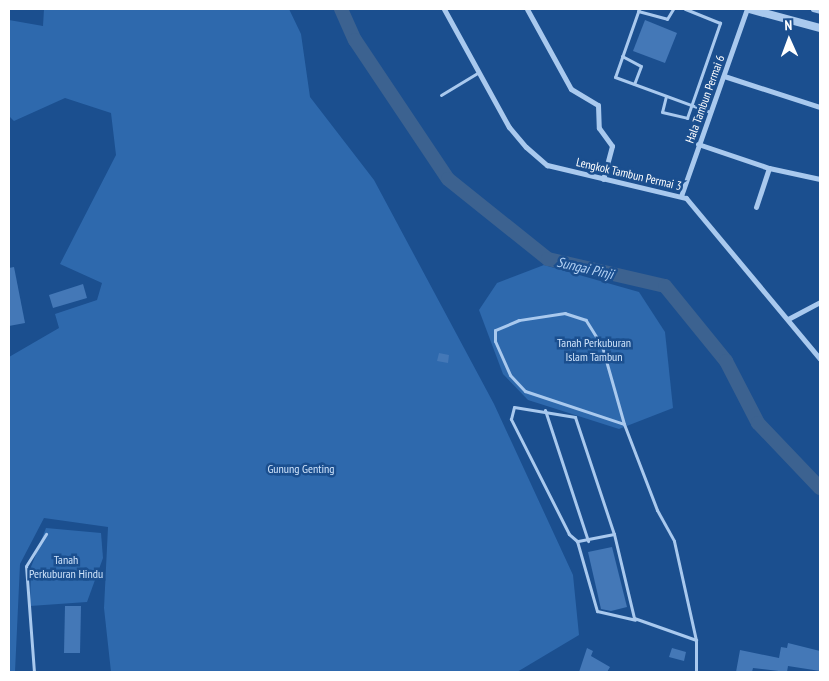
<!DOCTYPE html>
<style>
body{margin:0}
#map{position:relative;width:829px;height:681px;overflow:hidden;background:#1b4f8f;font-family:"PT Sans Narrow",sans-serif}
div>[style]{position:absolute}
.green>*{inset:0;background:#2e69ad}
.river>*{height:14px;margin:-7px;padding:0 7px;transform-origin:7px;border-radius:7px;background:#3c6290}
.building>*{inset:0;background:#4478b7}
.service>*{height:3px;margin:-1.5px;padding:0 1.5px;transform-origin:1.5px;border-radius:1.5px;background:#a9c9ee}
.minor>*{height:5px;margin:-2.5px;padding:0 2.5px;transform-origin:2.5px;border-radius:2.5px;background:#a9c9ee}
.tertiary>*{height:8px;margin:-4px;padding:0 4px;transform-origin:4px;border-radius:4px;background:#a9c9ee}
span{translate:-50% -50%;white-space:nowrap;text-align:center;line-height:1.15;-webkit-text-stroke:5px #1b4f8f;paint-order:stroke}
.street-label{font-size:12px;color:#fff}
.park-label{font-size:12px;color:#cfe3fa}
.water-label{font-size:14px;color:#b5d3f5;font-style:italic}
.frame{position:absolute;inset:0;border:10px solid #fff;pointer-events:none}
.north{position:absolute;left:764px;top:15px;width:50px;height:50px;-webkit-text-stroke:4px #1b4f8f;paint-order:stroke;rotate:358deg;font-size:14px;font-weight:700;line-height:20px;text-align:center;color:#fff}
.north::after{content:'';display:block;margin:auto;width:18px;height:22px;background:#fff;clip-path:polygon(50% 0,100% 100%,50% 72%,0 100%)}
</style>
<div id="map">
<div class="green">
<i style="clip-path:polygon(44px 9px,289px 9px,301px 34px,310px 97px,374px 180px,494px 404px,573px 575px,579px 635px,517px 672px,111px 672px,104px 608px,108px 527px,44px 518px,20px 564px,15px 672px,9px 672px,9px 357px,59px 328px,55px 314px,97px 300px,102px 283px,60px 264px,116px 155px,111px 113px,65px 98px,14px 121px,9px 116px,9px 20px,43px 26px)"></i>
<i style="clip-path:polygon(544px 265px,639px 292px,665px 332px,673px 408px,619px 429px,528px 400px,503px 374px,479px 310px,497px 283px)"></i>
<i style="clip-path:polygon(46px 528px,101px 533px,103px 558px,87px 602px,30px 606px,31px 567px)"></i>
</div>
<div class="river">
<i style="left:341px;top:9px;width:34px;rotate:66deg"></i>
<i style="left:355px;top:40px;width:167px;rotate:56.2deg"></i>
<i style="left:448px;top:179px;width:128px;rotate:38.7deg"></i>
<i style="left:548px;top:259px;width:120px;rotate:13deg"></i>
<i style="left:665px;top:286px;width:97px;rotate:50.9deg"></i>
<i style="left:726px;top:361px;width:70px;rotate:62.7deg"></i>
<i style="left:758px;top:423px;width:90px;rotate:46.4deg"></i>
</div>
<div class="building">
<i style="clip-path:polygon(645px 20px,677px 33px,665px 63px,633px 51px)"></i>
<i style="clip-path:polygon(14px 267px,25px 323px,9px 326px,9px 268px)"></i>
<i style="clip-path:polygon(83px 284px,87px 298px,53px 308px,49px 295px)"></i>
<i style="clip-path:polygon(439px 353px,449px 355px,448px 363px,437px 361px)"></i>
<i style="clip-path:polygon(612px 547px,627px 607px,611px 611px,601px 609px,588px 552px)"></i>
<i style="clip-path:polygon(65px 606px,81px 606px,80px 653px,64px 653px)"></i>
<i style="clip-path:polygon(788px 643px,820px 651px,820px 671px,788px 666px,787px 672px,753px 668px,752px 672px,736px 672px,740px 650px,779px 658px,781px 647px,787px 648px)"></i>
<i style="clip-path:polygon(587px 648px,593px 651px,591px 656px,610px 667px,607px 672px,579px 672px)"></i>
<i style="clip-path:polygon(672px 648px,686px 652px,684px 661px,669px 657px)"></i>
</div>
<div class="service">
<i style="left:639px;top:9px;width:72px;rotate:109.4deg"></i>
<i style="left:615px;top:77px;width:101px;rotate:20.2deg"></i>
<i style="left:638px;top:11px;width:30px;rotate:15deg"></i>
<i style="left:667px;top:19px;width:12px;rotate:-59deg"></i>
<i style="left:622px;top:56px;width:21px;rotate:28deg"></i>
<i style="left:641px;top:66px;width:19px;rotate:111deg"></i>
<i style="left:441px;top:95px;width:44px;rotate:-31.2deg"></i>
<i style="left:666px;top:96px;width:16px;rotate:104deg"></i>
<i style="left:662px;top:112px;width:26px;rotate:13deg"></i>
<i style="left:687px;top:118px;width:101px;rotate:-70.8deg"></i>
<i style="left:720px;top:23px;width:38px;rotate:-158deg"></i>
<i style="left:545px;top:410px;width:138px;rotate:71.8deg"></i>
<i style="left:624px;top:424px;width:81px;rotate:-105.8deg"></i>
<i style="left:602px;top:346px;width:31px;rotate:-122deg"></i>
<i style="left:586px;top:320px;width:22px;rotate:-162deg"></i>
<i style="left:565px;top:313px;width:47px;rotate:171.3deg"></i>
<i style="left:519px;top:320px;width:26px;rotate:157deg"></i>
<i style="left:495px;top:330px;width:11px;rotate:90deg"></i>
<i style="left:495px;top:341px;width:37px;rotate:66deg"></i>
<i style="left:510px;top:375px;width:22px;rotate:47deg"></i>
<i style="left:525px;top:391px;width:104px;rotate:18.4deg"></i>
<i style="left:624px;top:424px;width:92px;rotate:69deg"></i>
<i style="left:657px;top:510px;width:35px;rotate:61deg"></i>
<i style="left:674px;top:541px;width:101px;rotate:77.5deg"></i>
<i style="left:696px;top:640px;width:32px;rotate:90deg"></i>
<i style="left:614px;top:534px;width:38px;rotate:169deg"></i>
<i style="left:577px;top:541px;width:11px;rotate:-139deg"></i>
<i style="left:569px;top:534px;width:129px;rotate:-116.8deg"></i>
<i style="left:511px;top:419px;width:12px;rotate:-76deg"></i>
<i style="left:514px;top:407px;width:62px;rotate:9.3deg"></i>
<i style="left:575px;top:417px;width:123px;rotate:71.6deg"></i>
<i style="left:614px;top:534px;width:86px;rotate:76.6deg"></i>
<i style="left:634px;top:618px;width:66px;rotate:19.5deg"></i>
<i style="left:577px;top:541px;width:73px;rotate:74.1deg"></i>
<i style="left:597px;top:611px;width:39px;rotate:13deg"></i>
<i style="left:34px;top:672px;width:106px;rotate:-94.3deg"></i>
<i style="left:26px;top:566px;width:38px;rotate:-58deg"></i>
</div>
<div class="minor">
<i style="left:444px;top:9px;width:135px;rotate:61.2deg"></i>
<i style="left:509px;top:127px;width:26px;rotate:50deg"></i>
<i style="left:526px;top:147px;width:28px;rotate:41deg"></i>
<i style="left:547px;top:165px;width:143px;rotate:13.4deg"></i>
<i style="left:686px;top:198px;width:209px;rotate:50.2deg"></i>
<i style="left:527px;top:9px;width:91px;rotate:61.2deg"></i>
<i style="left:571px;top:89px;width:31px;rotate:31deg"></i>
<i style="left:598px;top:105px;width:23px;rotate:88deg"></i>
<i style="left:599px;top:128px;width:22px;rotate:54deg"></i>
<i style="left:612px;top:146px;width:34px;rotate:105deg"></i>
<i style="left:813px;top:9px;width:7px;rotate:16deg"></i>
<i style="left:724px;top:76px;width:101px;rotate:17.9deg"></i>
<i style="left:698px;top:144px;width:75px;rotate:18.7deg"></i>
<i style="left:769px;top:168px;width:52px;rotate:12.2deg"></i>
<i style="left:681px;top:196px;width:198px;rotate:-70.6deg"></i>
<i style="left:756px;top:207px;width:41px;rotate:-71.6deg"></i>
<i style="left:788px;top:319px;width:36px;rotate:-28deg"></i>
</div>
<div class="tertiary">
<i style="left:749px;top:9px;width:73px;rotate:15deg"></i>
</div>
<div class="street-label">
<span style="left:705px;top:99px;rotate:-70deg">Hala Tambun Permai 6</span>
<span style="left:629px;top:174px;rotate:13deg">Lengkok Tambun Permai 3</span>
</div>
<div class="park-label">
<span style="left:594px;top:350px">Tanah Perkuburan<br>Islam Tambun</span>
<span style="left:301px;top:469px">Gunung Genting</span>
<span style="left:66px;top:567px">Tanah<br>Perkuburan Hindu</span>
</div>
<div class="water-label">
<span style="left:585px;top:268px;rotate:13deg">Sungai Pinji</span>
</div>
<div class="frame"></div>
<div class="north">N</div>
</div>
